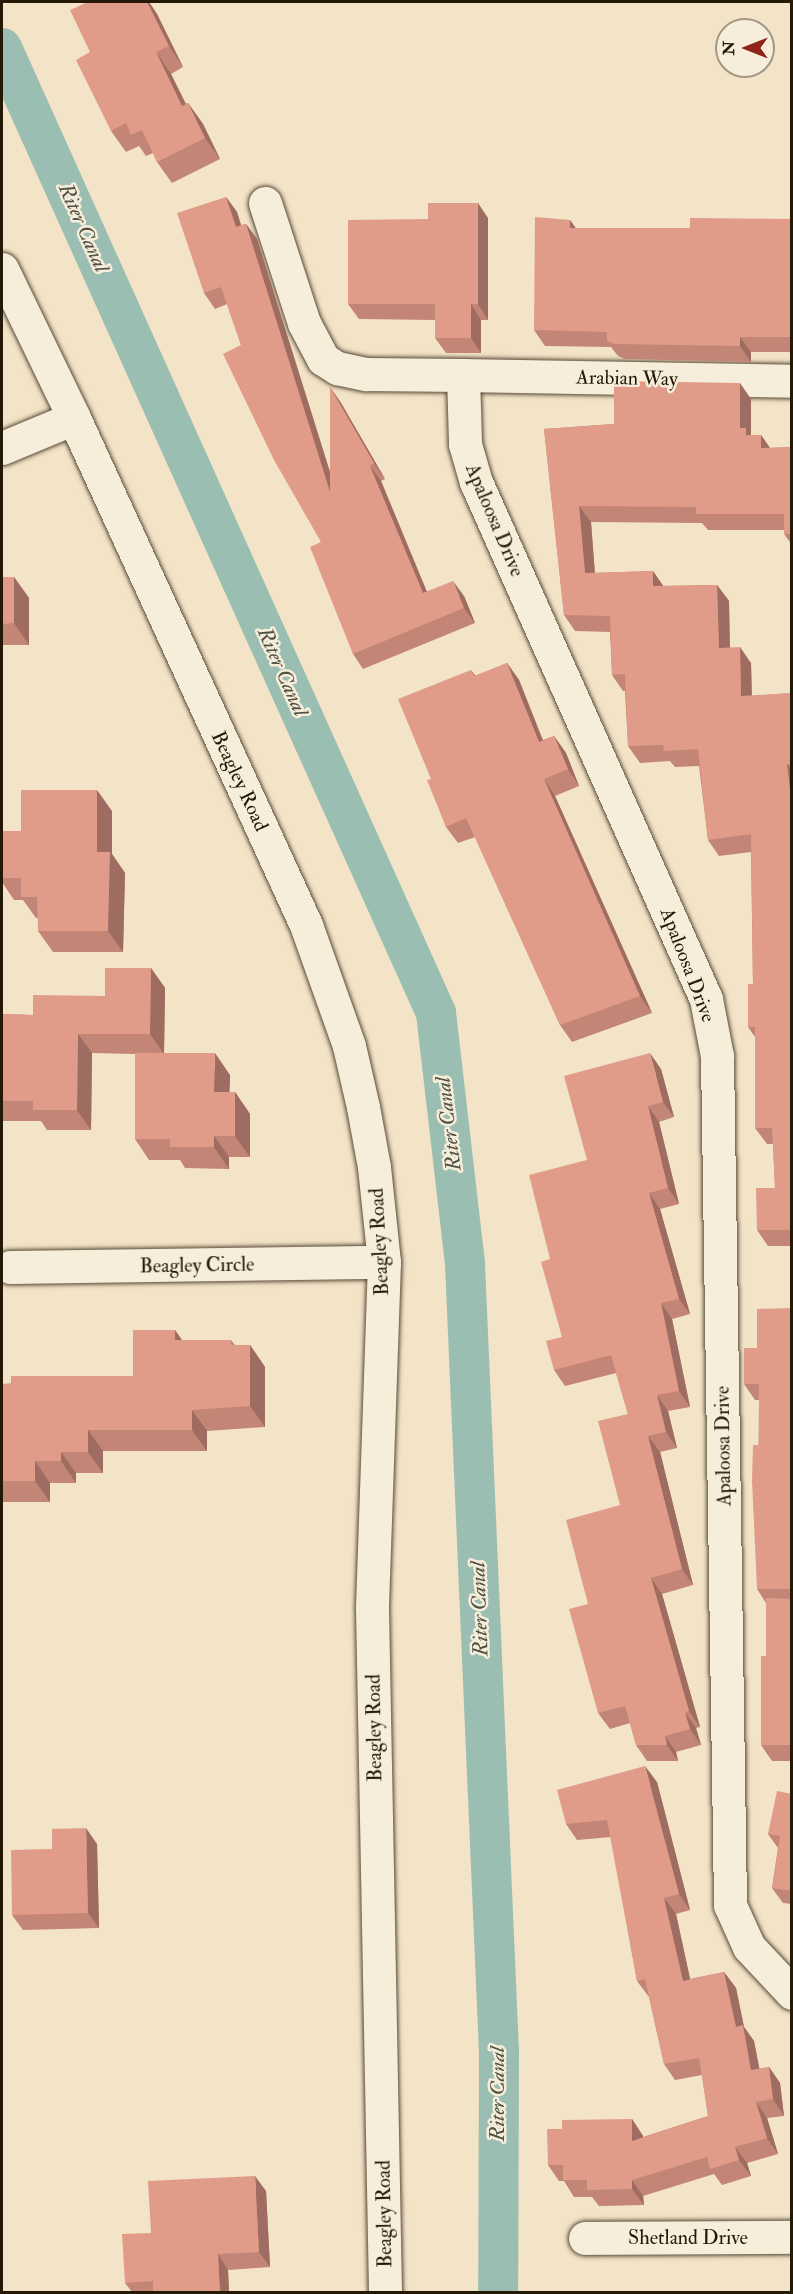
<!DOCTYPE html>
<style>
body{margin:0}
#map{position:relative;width:793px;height:2294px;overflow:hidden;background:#f3e3c7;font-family:"IM FELL Double Pica",serif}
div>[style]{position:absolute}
.canal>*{height:40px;margin:-20px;padding:0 20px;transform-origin:20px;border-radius:20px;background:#9bbeb3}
.roads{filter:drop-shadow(0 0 2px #584b37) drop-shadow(0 0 2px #584b37)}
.street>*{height:33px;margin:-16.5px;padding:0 16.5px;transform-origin:16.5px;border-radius:16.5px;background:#f7eddb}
.secondary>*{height:33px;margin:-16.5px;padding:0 16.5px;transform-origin:16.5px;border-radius:16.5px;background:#f7eddb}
.wall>*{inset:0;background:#c28576}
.shaded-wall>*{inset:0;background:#9e6c60}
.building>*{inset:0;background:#e19b89}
span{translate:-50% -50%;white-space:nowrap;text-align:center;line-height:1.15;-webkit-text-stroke:5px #f7eddb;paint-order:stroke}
.street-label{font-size:20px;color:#241807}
.water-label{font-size:21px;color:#4e5243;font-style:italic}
.frame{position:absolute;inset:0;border:3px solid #241807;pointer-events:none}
.north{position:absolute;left:715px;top:18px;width:60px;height:60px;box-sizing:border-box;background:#f7eddb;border:2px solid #a39886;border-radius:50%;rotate:270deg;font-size:16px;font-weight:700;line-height:24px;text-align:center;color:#241807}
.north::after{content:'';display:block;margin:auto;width:21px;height:27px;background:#8f2418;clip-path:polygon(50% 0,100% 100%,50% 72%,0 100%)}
</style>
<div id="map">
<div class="canal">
<i style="left:2px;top:48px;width:1058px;rotate:65.78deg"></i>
<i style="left:436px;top:1013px;width:253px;rotate:83.4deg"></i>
<i style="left:465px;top:1264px;width:788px;rotate:87.53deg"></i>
<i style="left:499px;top:2051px;width:241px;rotate:90.2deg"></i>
</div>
<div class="roads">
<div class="street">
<i style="left:265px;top:203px;width:126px;rotate:72deg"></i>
<i style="left:304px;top:323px;width:41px;rotate:62.2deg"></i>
<i style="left:323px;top:359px;width:17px;rotate:33deg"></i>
<i style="left:337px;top:368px;width:30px;rotate:12deg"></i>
<i style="left:366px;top:374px;width:97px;rotate:0.6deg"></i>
<i style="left:463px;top:375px;width:69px;rotate:88.3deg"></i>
<i style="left:465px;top:444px;width:40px;rotate:74deg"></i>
<i style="left:476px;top:482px;width:566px;rotate:66.02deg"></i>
<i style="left:706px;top:999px;width:58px;rotate:79.1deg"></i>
<i style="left:717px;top:1056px;width:849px;rotate:89.12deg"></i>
<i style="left:730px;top:1905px;width:46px;rotate:65.7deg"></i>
<i style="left:749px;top:1947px;width:63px;rotate:46.9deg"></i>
<i style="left:463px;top:375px;width:329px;rotate:1deg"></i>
<i style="left:2px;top:448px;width:78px;rotate:-22.6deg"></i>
<i style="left:10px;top:1267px;width:374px;rotate:-0.8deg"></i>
<i style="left:585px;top:2238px;width:207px;rotate:-0.3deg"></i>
</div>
<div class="secondary">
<i style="left:2px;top:269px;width:165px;rotate:64.2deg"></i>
<i style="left:74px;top:418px;width:558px;rotate:65.41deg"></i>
<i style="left:306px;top:925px;width:128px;rotate:70.4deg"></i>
<i style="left:349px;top:1046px;width:63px;rotate:77.1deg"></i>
<i style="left:363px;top:1107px;width:61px;rotate:79.6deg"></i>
<i style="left:374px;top:1167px;width:96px;rotate:84deg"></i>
<i style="left:384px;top:1262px;width:346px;rotate:92deg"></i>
<i style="left:372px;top:1608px;width:684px;rotate:88.91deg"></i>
</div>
</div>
<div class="wall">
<i style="clip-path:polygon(88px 2px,149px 2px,157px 14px,183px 67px,171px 74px,186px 104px,188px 103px,203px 124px,220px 159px,172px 183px,157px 162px,153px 153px,146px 156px,139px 146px,126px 152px,111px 131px,90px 52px)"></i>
<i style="clip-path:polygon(226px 197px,237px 212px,241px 225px,246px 224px,257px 239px,330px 473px,330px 387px,341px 403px,385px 479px,381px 481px,427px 592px,464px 596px,475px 623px,363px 669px,353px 654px,321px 542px,241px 345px,227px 304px,215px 309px,204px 293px)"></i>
<i style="clip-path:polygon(488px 218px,488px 320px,481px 320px,481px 353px,446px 353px,435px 338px,435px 320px,359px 319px,348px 304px)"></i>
<i style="clip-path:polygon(792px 219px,792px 352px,751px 352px,751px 362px,625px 359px,618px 356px,611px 347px,545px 346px,534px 330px,575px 228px,690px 228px)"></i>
<i style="clip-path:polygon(751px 399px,751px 435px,761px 435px,770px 448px,792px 447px,792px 545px,784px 534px,784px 530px,708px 530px,702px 523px,591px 522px,595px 573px,653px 571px,663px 586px,717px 585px,729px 601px,730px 647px,751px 663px,752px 696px,792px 693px,792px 1246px,768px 1246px,757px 1230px,775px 1188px,773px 1144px,767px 1144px,755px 1128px,755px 1037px,748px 1027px,753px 984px,751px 852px,719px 856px,708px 840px,699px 766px,675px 767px,670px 761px,640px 763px,628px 746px,625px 691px,623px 691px,612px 675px,610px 632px,575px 631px,564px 615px,544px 429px,614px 424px)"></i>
<i style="clip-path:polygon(2px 577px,14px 577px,29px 598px,29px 645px,2px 645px)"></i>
<i style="clip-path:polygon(507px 663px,519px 680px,543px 740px,554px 736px,566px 753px,579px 786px,555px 796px,652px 1013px,572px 1042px,560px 1025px,475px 837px,458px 843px,446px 827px,431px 779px,471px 670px,476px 676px)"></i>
<i style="clip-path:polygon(112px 811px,112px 854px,125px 873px,123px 952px,53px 952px,38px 931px,38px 918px,36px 918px,23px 900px,14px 900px,2px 882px,2px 831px,21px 831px)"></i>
<i style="clip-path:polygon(151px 968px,165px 988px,164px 1053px,230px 1075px,229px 1092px,235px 1092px,250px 1114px,250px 1157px,229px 1157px,229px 1169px,185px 1168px,180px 1160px,149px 1160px,135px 1139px,135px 1054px,92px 1053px,91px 1130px,47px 1130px,41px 1121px,2px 1121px,2px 1014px,33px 1015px,105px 996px)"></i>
<i style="clip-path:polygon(661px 1069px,674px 1117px,659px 1122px,679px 1204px,660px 1209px,690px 1314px,672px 1319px,690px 1407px,668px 1411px,677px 1448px,660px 1452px,693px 1585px,662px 1594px,700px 1727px,696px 1728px,701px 1745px,676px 1752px,678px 1761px,647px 1761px,636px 1745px,630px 1723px,610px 1729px,598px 1713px,588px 1604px,620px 1505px,628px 1414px,616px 1373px,565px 1386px,554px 1370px,562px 1337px,587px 1160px)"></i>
<i style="clip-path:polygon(792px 1308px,792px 1761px,772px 1761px,761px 1745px,766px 1656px,766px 1603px,757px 1589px,759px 1400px,755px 1400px,744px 1384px,757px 1348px)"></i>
<i style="clip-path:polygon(175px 1330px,182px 1340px,231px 1340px,235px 1345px,250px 1345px,265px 1367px,265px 1427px,207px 1431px,207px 1451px,103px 1451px,103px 1473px,76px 1473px,76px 1483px,50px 1483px,50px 1502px,2px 1502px,2px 1384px,133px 1376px)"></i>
<i style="clip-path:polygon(657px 1782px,690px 1910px,676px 1914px,690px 1979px,724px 1972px,736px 1988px,744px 2027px,754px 2041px,759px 2069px,769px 2067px,780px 2083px,784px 2116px,767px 2118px,778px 2154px,747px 2163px,751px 2176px,722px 2185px,714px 2174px,643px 2196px,644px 2205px,599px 2206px,592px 2197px,574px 2197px,564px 2181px,559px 2181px,548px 2165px,562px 2129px,632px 2119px,643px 2136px,643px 2137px,708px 2116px,702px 2075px,675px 2080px,664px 2064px,649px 1997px,637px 1981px,611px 1837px,577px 1840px,566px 1824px)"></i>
<i style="clip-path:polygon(792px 1794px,792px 1904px,783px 1903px,772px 1888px,778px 1848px,768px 1834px)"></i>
<i style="clip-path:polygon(97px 1844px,99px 1928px,23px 1930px,12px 1915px,52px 1849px)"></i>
<i style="clip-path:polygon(266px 2191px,270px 2267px,228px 2270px,229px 2292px,132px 2292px,125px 2283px,151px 2233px)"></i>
</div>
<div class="shaded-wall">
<i style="clip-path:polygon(147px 2px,149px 2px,157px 14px,183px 67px,169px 46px)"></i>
<i style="clip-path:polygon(156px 52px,171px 74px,197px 127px,182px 106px)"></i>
<i style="clip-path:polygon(188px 103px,203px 124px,220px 159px,205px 138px)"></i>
<i style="clip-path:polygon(226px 197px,237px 212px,246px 242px,236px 227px)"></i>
<i style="clip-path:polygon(478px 203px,488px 218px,488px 320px,478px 304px)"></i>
<i style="clip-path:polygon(570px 220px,581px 235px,570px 228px)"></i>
<i style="clip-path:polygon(246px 224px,257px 239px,341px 507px,330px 492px)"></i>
<i style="clip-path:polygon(471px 304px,481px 320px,481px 353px,471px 338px)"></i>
<i style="clip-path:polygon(740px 337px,751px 352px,751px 362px,740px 346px)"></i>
<i style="clip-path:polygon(740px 383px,751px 399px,751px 443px,740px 428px)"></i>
<i style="clip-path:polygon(330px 387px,341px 403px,385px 479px,374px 463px)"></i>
<i style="clip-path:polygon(761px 435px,772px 451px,761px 448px)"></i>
<i style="clip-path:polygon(370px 466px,381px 481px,434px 609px,423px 593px)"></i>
<i style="clip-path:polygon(579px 506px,591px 522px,596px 589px,585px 573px)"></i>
<i style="clip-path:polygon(653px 571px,664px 587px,653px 586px)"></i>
<i style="clip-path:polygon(14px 577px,29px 598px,29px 645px,14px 623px)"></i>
<i style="clip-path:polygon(453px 581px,464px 596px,475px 623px,464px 608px)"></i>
<i style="clip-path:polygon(717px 585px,729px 601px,730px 664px,719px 648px)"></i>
<i style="clip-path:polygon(740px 647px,751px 663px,752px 712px,741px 696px)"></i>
<i style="clip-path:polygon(507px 663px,519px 680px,550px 759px,539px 742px)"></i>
<i style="clip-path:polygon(554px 736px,566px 753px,579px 786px,568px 769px)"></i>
<i style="clip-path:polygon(787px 764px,792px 770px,792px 808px)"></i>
<i style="clip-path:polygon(544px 779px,555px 796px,652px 1013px,640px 996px)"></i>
<i style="clip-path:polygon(97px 790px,112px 811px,112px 854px,125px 873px,123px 952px,108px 931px,97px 852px)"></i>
<i style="clip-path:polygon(151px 968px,165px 988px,164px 1054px,150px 1034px)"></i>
<i style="clip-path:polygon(78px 1034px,92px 1053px,91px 1130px,77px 1110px)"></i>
<i style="clip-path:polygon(215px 1053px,230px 1075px,229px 1114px,214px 1092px)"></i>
<i style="clip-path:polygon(650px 1053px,661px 1069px,674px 1117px,663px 1102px)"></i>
<i style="clip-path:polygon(235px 1092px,250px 1114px,250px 1157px,235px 1136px)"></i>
<i style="clip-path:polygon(648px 1106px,659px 1122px,679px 1204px,668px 1188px)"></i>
<i style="clip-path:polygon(214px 1136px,229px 1157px,229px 1169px,214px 1147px)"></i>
<i style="clip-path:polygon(649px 1193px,660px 1209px,690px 1314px,679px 1299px)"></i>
<i style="clip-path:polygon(661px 1303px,672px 1319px,690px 1407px,679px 1391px)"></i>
<i style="clip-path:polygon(175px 1330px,190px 1352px,175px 1340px)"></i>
<i style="clip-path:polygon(250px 1345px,265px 1367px,265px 1427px,250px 1406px)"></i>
<i style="clip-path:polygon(657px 1395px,668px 1411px,677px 1448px,666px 1432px)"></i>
<i style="clip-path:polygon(192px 1410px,207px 1431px,207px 1451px,192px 1430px)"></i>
<i style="clip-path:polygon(88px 1430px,103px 1451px,103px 1473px,88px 1452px)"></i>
<i style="clip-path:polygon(648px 1436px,660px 1452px,693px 1585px,682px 1569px)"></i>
<i style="clip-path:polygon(61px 1452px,76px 1473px,76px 1483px,61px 1461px)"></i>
<i style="clip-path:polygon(35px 1461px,50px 1483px,50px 1502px,35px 1481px)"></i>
<i style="clip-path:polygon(651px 1578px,662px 1594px,700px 1727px,689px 1711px)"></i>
<i style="clip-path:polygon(685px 1713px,696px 1728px,701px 1745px,690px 1729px)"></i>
<i style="clip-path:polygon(665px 1736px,676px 1752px,678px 1761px,667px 1745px)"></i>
<i style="clip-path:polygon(645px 1766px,657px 1782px,690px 1910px,679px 1894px)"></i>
<i style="clip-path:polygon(86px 1828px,97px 1844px,99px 1928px,88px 1913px)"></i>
<i style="clip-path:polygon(664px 1898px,676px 1914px,694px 1997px,683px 1981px)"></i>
<i style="clip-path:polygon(724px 1972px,736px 1988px,744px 2027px,754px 2041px,763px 2086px,751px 2070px,736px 2027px)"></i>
<i style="clip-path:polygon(769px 2067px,780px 2083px,784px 2116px,773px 2099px)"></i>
<i style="clip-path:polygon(756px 2102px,767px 2118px,778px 2154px,767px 2138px)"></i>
<i style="clip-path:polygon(632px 2119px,643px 2136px,643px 2157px,632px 2141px)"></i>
<i style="clip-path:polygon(735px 2147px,747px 2163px,751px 2176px,739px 2160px)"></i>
<i style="clip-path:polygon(255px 2176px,266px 2191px,270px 2267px,259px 2252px)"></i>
<i style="clip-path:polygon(632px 2180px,643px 2196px,644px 2205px,632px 2189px)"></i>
<i style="clip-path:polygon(218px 2254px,228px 2270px,229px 2292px,220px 2292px)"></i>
</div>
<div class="building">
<i style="clip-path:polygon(88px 2px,147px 2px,169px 46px,156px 52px,182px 106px,188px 103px,205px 138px,157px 162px,142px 130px,131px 135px,126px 123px,111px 131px,76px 60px,90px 52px,70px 10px)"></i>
<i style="clip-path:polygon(226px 197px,236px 227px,246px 224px,330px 492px,330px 387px,374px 463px,370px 466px,423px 593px,453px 581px,464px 608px,353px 654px,310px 547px,321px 542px,274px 460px,223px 354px,241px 345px,221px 287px,204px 293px,177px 213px)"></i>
<i style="clip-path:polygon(428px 203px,478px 203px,478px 304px,471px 304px,471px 338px,435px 338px,435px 304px,348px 304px,348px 220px,428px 219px)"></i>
<i style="clip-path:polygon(535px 217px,570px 220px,570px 228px,690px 228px,690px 218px,792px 219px,792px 337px,740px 337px,740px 346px,614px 344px,607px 341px,607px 332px,534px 330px)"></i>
<i style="clip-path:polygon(614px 381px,740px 383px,740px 428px,746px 428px,746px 435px,761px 435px,761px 448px,792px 447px,792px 534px,784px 534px,784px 514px,696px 514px,696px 507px,579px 506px,585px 573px,653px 571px,653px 586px,717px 585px,719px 648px,740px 647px,741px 696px,792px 693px,792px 764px,787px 764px,792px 808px,792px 1230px,757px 1230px,756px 1188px,775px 1188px,772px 1128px,755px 1128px,755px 1027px,748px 1027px,748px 984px,753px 984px,751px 834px,708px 840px,698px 749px,664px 751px,663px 745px,628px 746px,625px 674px,612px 675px,610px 616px,564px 615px,544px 429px,614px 424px)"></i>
<i style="clip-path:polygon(2px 577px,14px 577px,14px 623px,2px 624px)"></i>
<i style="clip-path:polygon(507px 663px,539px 742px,554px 736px,568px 769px,544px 779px,640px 996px,560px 1025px,466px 818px,446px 827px,427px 780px,431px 779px,398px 699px,471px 670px,474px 676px)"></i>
<i style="clip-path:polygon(21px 790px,97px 790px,97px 852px,110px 852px,108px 931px,38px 931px,37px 897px,21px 897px,21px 878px,2px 878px,2px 831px,21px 831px)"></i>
<i style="clip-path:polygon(105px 968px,151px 968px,150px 1034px,78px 1034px,77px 1110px,33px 1110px,33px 1101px,2px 1101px,2px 1014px,33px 1015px,33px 995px,105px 996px)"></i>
<i style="clip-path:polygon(135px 1053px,215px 1053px,214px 1092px,235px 1092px,235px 1136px,214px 1136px,214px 1147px,170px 1147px,170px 1139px,135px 1139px)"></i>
<i style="clip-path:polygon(650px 1053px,663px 1102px,648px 1106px,668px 1188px,649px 1193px,679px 1299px,661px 1303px,679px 1391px,657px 1395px,666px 1432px,648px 1436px,682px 1569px,651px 1578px,689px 1711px,685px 1713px,690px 1729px,665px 1736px,667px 1745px,636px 1745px,625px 1706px,598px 1713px,569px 1609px,588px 1604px,566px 1520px,620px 1505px,598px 1421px,628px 1414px,611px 1355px,554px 1370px,546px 1341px,562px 1337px,541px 1262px,550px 1259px,529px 1175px,587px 1160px,564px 1076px)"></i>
<i style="clip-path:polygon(792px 1308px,792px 1589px,757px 1589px,752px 1481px,753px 1445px,759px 1445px,759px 1384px,744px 1384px,744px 1348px,757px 1348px,757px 1309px)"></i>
<i style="clip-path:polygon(133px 1330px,175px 1330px,175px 1340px,231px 1340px,231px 1345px,250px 1345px,250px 1406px,192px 1410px,192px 1430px,88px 1430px,88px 1452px,61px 1452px,61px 1461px,35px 1461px,35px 1481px,2px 1481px,2px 1384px,11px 1384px,11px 1376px,133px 1376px)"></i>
<i style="clip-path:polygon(766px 1598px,792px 1599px,792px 1745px,761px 1745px,761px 1656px,766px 1656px)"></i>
<i style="clip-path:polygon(645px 1766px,679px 1894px,664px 1898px,683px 1981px,724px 1972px,736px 2027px,743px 2025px,751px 2070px,769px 2067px,773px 2099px,756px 2102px,767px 2138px,735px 2147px,739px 2160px,710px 2169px,707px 2157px,632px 2180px,632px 2189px,587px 2190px,587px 2180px,563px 2180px,563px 2165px,548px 2165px,547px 2129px,562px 2129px,562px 2120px,632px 2119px,632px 2141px,708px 2116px,699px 2058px,664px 2064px,645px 1979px,637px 1981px,607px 1820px,566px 1824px,557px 1790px)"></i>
<i style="clip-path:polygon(777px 1791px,792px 1794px,792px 1891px,772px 1888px,780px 1836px,768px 1834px)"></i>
<i style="clip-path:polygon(86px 1828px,88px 1913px,12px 1915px,11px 1850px,52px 1849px,52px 1829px)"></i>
<i style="clip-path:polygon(255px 2176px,259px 2252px,218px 2254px,220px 2292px,153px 2292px,153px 2281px,125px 2283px,122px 2234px,151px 2233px,148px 2181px)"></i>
<i style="clip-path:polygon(495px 2291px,591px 2291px,591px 2292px,495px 2292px)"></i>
</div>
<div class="street-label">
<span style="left:627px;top:378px;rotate:1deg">Arabian Way</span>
<span style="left:495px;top:520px;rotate:67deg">Apaloosa Drive</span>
<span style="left:240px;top:781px;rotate:65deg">Beagley Road</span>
<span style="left:688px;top:965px;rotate:69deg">Apaloosa Drive</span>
<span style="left:379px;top:1242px;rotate:-93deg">Beagley Road</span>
<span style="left:197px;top:1265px;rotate:-1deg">Beagley Circle</span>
<span style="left:723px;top:1446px;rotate:-91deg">Apaloosa Drive</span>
<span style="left:374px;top:1728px;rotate:-91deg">Beagley Road</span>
<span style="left:384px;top:2214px;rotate:-91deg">Beagley Road</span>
<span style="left:688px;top:2237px">Shetland Drive</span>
</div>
<div class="water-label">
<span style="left:83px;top:228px;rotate:66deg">Riter Canal</span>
<span style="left:282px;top:672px;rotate:66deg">Riter Canal</span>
<span style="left:449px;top:1124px;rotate:-97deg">Riter Canal</span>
<span style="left:480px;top:1609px;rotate:-92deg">Riter Canal</span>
<span style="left:498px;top:2094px;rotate:-90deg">Riter Canal</span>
</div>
<div class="frame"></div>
<div class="north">N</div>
</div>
